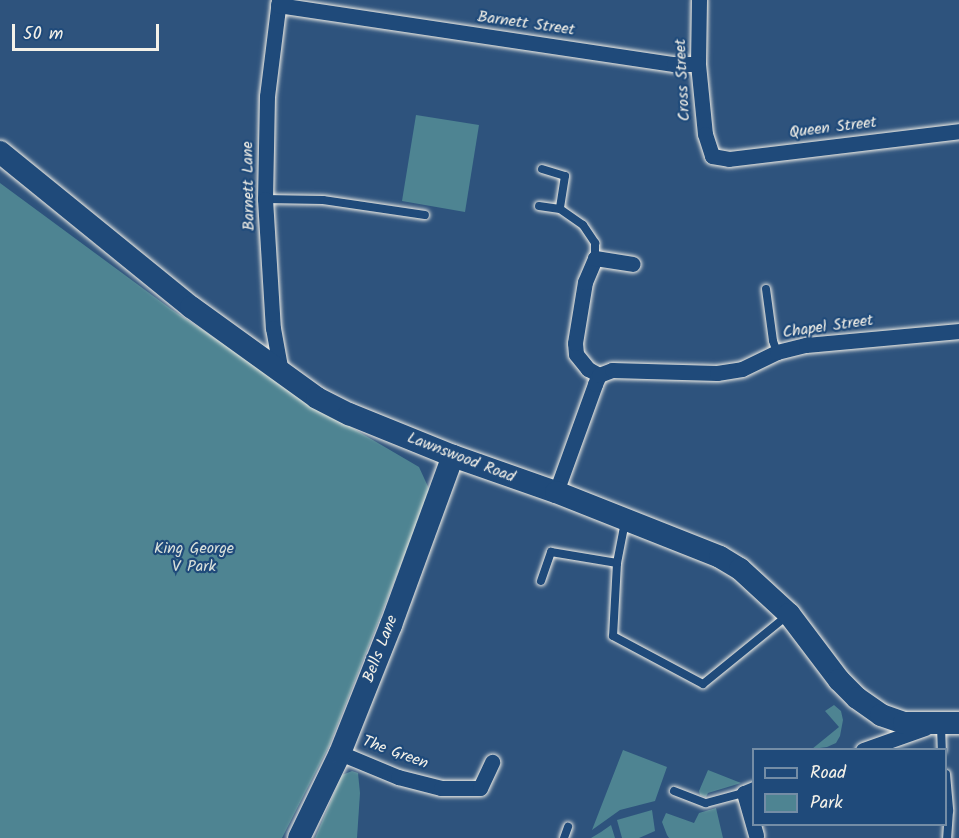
<!DOCTYPE html>
<style>
body{margin:0}
#map{position:relative;width:959px;height:838px;overflow:hidden;background:#2e537d;font-family:Kalam,sans-serif}
div>[style]{position:absolute}
.green>*{inset:0;background:#4e8492}
.roads{filter:drop-shadow(0 0 2px #f4f1e8) drop-shadow(0 0 2px #f4f1e8)}
.lane>*{height:8px;margin:-4px;padding:0 4px;transform-origin:4px;border-radius:4px;background:#1f4a7a}
.street>*{height:15px;margin:-7.5px;padding:0 7.5px;transform-origin:7.5px;border-radius:7.5px;background:#1f4a7a}
.secondary>*{height:22px;margin:-11px;padding:0 11px;transform-origin:11px;border-radius:11px;background:#1f4a7a}
span{translate:-50% -50%;white-space:nowrap;text-align:center;line-height:1.15;-webkit-text-stroke:4.5px #1f4a7a;paint-order:stroke}
.street-label{font-size:16px;color:#f4f1e8}
.park-label{font-size:16px;color:#dbe1db}
.legend{position:absolute;left:752px;top:748px;width:195px;height:78px;box-sizing:border-box;background:#1f4a7a;border:2px solid #748da6;margin:0;padding:8px 10px;list-style:none;font-size:18px;color:#f4f1e8}
.legend li{display:flex;align-items:center;gap:12px;height:30px}
.legend b{width:30px;border:2px solid #748da6}
.scale{position:absolute;left:12px;top:24px;width:147px;height:27px;box-sizing:border-box;border:3px solid #f4f1e8;border-top:0;padding-left:8px;font-size:18px;line-height:21px;white-space:nowrap;color:#f4f1e8;-webkit-text-stroke:4px #1f4a7a;paint-order:stroke}
</style>
<div id="map">
<div class="green">
<i style="clip-path:polygon(416px 115px,479px 125px,465px 212px,402px 201px)"></i>
<i style="clip-path:polygon(0 183px,171px 309px,332px 416px,419px 467px,430px 491px,329px 746px,282px 838px,0 838px)"></i>
<i style="clip-path:polygon(834px 705px,841px 711px,843px 720px,840px 736px,836px 743px,827px 747px,812px 749px,839px 727px,825px 711px)"></i>
<i style="clip-path:polygon(623px 750px,667px 767px,655px 801px,620px 810px,592px 830px)"></i>
<i style="clip-path:polygon(708px 770px,741px 783px,708px 793px,706px 797px,700px 795px,699px 791px)"></i>
<i style="clip-path:polygon(352px 771px,358px 773px,360px 793px,357px 838px,315px 838px,342px 775px)"></i>
<i style="clip-path:polygon(716px 808px,723px 838px,669px 838px,667px 835px,662px 822px,666px 813px,694px 823px,699px 813px)"></i>
<i style="clip-path:polygon(652px 810px,655px 831px,639px 838px,622px 838px,617px 820px)"></i>
<i style="clip-path:polygon(611px 825px,615px 838px,591px 838px,601px 832px)"></i>
</div>
<div class="roads">
<div class="lane">
<i style="left:542px;top:169px;width:24px;rotate:17deg"></i>
<i style="left:565px;top:176px;width:33px;rotate:99deg"></i>
<i style="left:265px;top:199px;width:58px;rotate:1deg"></i>
<i style="left:323px;top:200px;width:103px;rotate:8.4deg"></i>
<i style="left:539px;top:206px;width:21px;rotate:8deg"></i>
<i style="left:560px;top:209px;width:28px;rotate:35deg"></i>
<i style="left:583px;top:225px;width:22px;rotate:56deg"></i>
<i style="left:595px;top:243px;width:15px;rotate:90deg"></i>
<i style="left:766px;top:289px;width:52px;rotate:82.3deg"></i>
<i style="left:773px;top:341px;width:12px;rotate:70deg"></i>
<i style="left:617px;top:563px;width:73px;rotate:93.1deg"></i>
<i style="left:613px;top:636px;width:102px;rotate:28.1deg"></i>
<i style="left:703px;top:684px;width:109px;rotate:-39.1deg"></i>
<i style="left:541px;top:581px;width:31px;rotate:-71deg"></i>
<i style="left:551px;top:552px;width:67px;rotate:9.5deg"></i>
<i style="left:617px;top:563px;width:42px;rotate:-79deg"></i>
<i style="left:941px;top:726px;width:24px;rotate:88deg"></i>
<i style="left:946px;top:774px;width:37px;rotate:85deg"></i>
<i style="left:949px;top:811px;width:27px;rotate:94deg"></i>
<i style="left:674px;top:791px;width:34px;rotate:21deg"></i>
<i style="left:706px;top:803px;width:39px;rotate:-15deg"></i>
<i style="left:564px;top:838px;width:12px;rotate:-70deg"></i>
</div>
<div class="street">
<i style="left:279px;top:0;width:97px;rotate:97.1deg"></i>
<i style="left:267px;top:96px;width:103px;rotate:91.1deg"></i>
<i style="left:265px;top:199px;width:129px;rotate:86.5deg"></i>
<i style="left:273px;top:328px;width:45px;rotate:79.7deg"></i>
<i style="left:699px;top:0;width:64px;rotate:90.9deg"></i>
<i style="left:698px;top:64px;width:70px;rotate:84.3deg"></i>
<i style="left:705px;top:134px;width:23px;rotate:72deg"></i>
<i style="left:712px;top:156px;width:17px;rotate:10deg"></i>
<i style="left:729px;top:159px;width:232px;rotate:-6.9deg"></i>
<i style="left:278px;top:5px;width:400px;rotate:8.5deg"></i>
<i style="left:674px;top:64px;width:24px"></i>
<i style="left:599px;top:375px;width:13px;rotate:-151deg"></i>
<i style="left:588px;top:369px;width:19px;rotate:-129deg"></i>
<i style="left:576px;top:354px;width:11px;rotate:-95deg"></i>
<i style="left:575px;top:343px;width:62px;rotate:-80.7deg"></i>
<i style="left:585px;top:282px;width:26px;rotate:-67deg"></i>
<i style="left:595px;top:258px;width:38px;rotate:9deg"></i>
<i style="left:556px;top:492px;width:115px;rotate:-70.1deg"></i>
<i style="left:595px;top:384px;width:10px;rotate:-66deg"></i>
<i style="left:599px;top:375px;width:14px;rotate:-21deg"></i>
<i style="left:612px;top:370px;width:105px;rotate:1.6deg"></i>
<i style="left:717px;top:373px;width:25px;rotate:-9deg"></i>
<i style="left:742px;top:369px;width:39px;rotate:-26deg"></i>
<i style="left:777px;top:352px;width:30px;rotate:-14deg"></i>
<i style="left:806px;top:345px;width:154px;rotate:-5.2deg"></i>
<i style="left:863px;top:750px;width:66px;rotate:-19.5deg"></i>
<i style="left:340px;top:753px;width:63px;rotate:22.5deg"></i>
<i style="left:398px;top:777px;width:44px;rotate:14.3deg"></i>
<i style="left:441px;top:788px;width:39px"></i>
<i style="left:480px;top:788px;width:29px;rotate:-65deg"></i>
<i style="left:754px;top:789px;width:11px;rotate:158deg"></i>
<i style="left:744px;top:793px;width:44px;rotate:74.1deg"></i>
</div>
<div class="secondary">
<i style="left:0;top:152px;width:246px;rotate:39.1deg"></i>
<i style="left:191px;top:307px;width:155px;rotate:35.8deg"></i>
<i style="left:317px;top:398px;width:36px;rotate:27deg"></i>
<i style="left:349px;top:414px;width:112px;rotate:22deg"></i>
<i style="left:453px;top:456px;width:109px;rotate:19.3deg"></i>
<i style="left:556px;top:492px;width:176px;rotate:21.6deg"></i>
<i style="left:720px;top:557px;width:23px;rotate:31deg"></i>
<i style="left:740px;top:569px;width:67px;rotate:42.6deg"></i>
<i style="left:789px;top:614px;width:83px;rotate:52.9deg"></i>
<i style="left:839px;top:680px;width:25px;rotate:45deg"></i>
<i style="left:857px;top:698px;width:29px;rotate:35deg"></i>
<i style="left:881px;top:715px;width:24px;rotate:19deg"></i>
<i style="left:904px;top:723px;width:55px"></i>
<i style="left:299px;top:838px;width:94px;rotate:-64.2deg"></i>
<i style="left:340px;top:753px;width:138px;rotate:-68.3deg"></i>
<i style="left:391px;top:625px;width:180px;rotate:-69.9deg"></i>
</div>
</div>
<div class="street-label">
<span style="left:526px;top:24px;rotate:8deg">Barnett Street</span>
<span style="left:683px;top:80px;rotate:-93deg">Cross Street</span>
<span style="left:833px;top:128px;rotate:-7deg">Queen Street</span>
<span style="left:249px;top:186px;rotate:-91deg">Barnett Lane</span>
<span style="left:828px;top:327px;rotate:-8deg">Chapel Street</span>
<span style="left:461px;top:458px;rotate:21deg">Lawnswood Road</span>
<span style="left:381px;top:649px;rotate:-69deg">Bells Lane</span>
<span style="left:395px;top:753px;rotate:20deg">The Green</span>
</div>
<div class="park-label">
<span style="left:194px;top:558px">King George<br>V Park</span>
</div>
<ul class="legend">
<li><b style="height:8px;background:#1f4a7a"></b>Road</li>
<li><b style="height:16px;background:#4e8492"></b>Park</li>
</ul>
<div class="scale">50 m</div>
</div>
